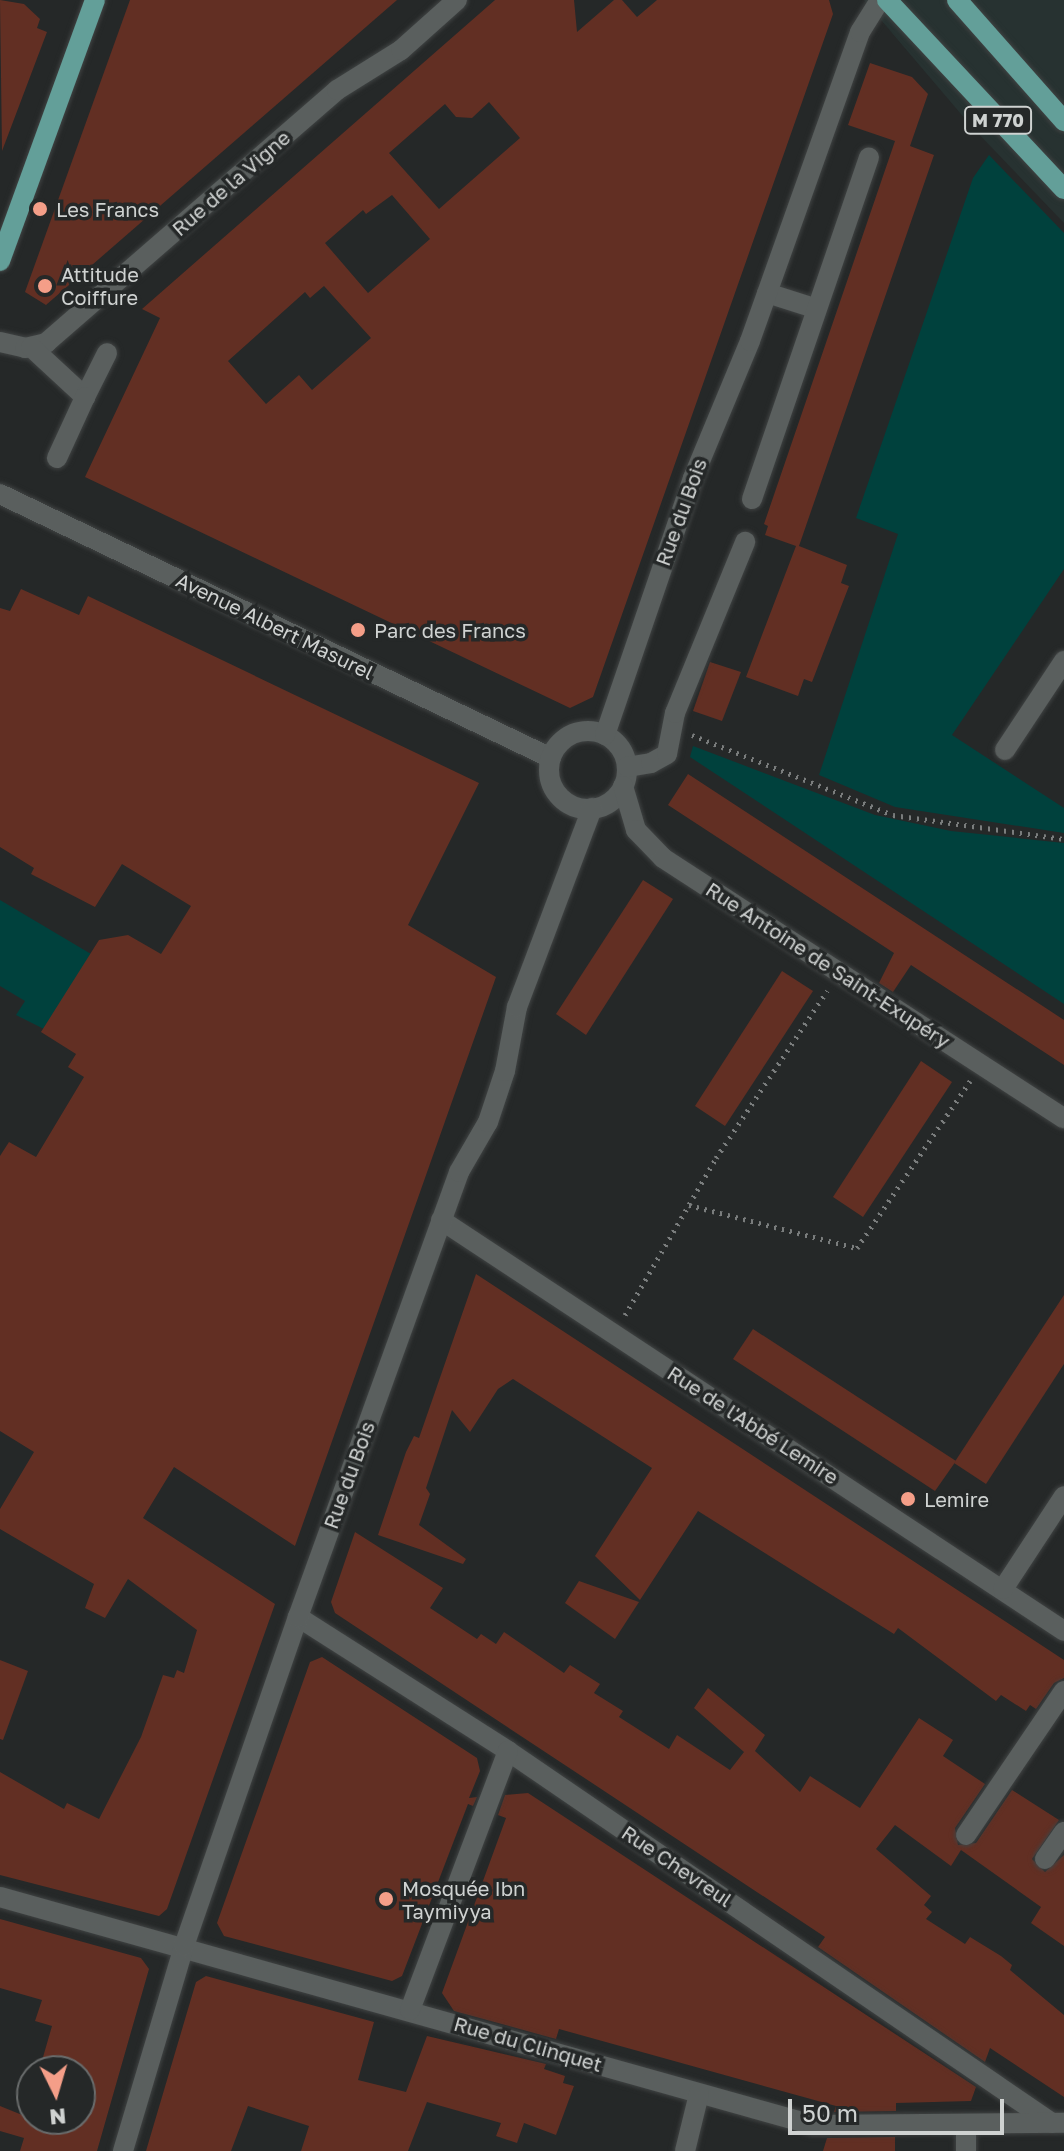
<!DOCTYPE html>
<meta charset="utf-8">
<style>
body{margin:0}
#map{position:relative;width:1064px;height:2151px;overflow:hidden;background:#252828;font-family:"Golos Text",sans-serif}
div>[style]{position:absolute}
.built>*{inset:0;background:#273231}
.green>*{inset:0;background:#00413d}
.building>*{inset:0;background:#622f23}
.path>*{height:5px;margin-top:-2.5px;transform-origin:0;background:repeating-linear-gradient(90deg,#7a7d7d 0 2px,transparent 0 8px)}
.roads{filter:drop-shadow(0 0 2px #404343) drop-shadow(0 0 2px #404343)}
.minor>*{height:20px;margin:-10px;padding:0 10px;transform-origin:10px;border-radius:10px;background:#5a5f5e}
.minor>.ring{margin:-10px;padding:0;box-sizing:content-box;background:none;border:20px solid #5a5f5e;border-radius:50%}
.major>*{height:20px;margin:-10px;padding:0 10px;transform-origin:10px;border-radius:10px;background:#639f99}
.dots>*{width:22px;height:22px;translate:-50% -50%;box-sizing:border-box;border:4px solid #252828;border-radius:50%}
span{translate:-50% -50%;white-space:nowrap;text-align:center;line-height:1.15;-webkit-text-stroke:7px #252828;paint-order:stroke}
.shield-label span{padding:2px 6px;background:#252828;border:2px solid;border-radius:6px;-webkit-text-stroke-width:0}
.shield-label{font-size:18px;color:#cfd2d1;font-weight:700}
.street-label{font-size:20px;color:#cfd2d1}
.poi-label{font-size:20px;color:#cfd2d1}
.left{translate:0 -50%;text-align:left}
.north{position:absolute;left:16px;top:2055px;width:80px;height:80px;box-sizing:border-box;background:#252828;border:2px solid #696c6c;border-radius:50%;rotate:175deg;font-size:22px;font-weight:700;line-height:32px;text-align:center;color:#cfd2d1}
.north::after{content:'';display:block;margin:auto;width:28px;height:36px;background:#f49e88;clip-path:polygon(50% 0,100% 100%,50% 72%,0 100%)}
.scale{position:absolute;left:788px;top:2099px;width:216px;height:36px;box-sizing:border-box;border:4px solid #cfd2d1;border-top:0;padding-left:10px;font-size:24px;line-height:28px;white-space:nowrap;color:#cfd2d1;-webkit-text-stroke:6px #252828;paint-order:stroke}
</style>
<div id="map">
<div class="built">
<i style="clip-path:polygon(864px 0,1064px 0,1064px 223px,972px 127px)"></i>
</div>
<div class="green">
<i style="clip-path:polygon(989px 155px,1064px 233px,1064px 569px,952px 735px,1064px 808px,1064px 833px,895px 807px,819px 775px,898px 534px,856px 518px,973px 178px)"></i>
<i style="clip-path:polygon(693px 746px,875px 815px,951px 831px,1064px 843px,1064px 1004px,690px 757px)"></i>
<i style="clip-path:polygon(0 900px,91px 954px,44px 1029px,16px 1015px,25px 1001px,0 986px)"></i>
</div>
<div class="building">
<i style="clip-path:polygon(0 0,24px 4px,40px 19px,37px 28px,47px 32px,2px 151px)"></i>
<i style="clip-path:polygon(130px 0,397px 0,46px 305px,25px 292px)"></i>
<i style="clip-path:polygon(evenodd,495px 0,574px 0,577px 32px,614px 0,622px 0,637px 17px,657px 0,829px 0,833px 14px,593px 697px,570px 708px,85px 477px,160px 318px,142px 309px,495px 0,489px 102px,520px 138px,439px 209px,389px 153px,445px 104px,456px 117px,472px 118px,489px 102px,495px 0,392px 195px,430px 239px,368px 293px,325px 243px,363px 210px,366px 214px,392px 195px,495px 0,324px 286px,371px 338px,312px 390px,299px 375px,266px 404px,228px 361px,305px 292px,310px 298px,324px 286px)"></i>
<i style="clip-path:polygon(870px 63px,912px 77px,928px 94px,910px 146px,934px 155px,799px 546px,847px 565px,841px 583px,849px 586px,812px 682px,804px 679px,798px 696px,746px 677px,796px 546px,765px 535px,768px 526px,764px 524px,895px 141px,848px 125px)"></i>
<i style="clip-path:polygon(21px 589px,79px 615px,88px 596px,479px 783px,408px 925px,496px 977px,295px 1546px,174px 1467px,143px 1518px,275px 1604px,167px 1909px,159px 1916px,0 1875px,0 1772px,64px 1809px,67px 1803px,99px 1819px,141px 1737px,163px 1675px,174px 1678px,177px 1670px,184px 1673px,197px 1630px,128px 1579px,105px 1618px,85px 1608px,94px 1584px,0 1529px,0 1509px,34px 1452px,0 1431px,0 1156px,9px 1142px,36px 1157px,84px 1077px,68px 1067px,76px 1054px,41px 1032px,99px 940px,128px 935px,161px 954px,191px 906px,122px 864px,95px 907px,31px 874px,34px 868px,0 847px,0 608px,10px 611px)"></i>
<i style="clip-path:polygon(710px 662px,741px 672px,722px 721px,693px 711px)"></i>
<i style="clip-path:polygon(688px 774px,1064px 1020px,1064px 1065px,911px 965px,893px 992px,879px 983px,894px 953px,668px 805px)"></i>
<i style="clip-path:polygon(643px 880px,673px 899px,586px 1035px,556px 1014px)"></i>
<i style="clip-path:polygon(782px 971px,813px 991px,725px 1126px,695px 1106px)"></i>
<i style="clip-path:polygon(921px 1061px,952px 1082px,863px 1217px,833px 1197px)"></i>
<i style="clip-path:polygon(476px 1274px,1064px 1660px,1064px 1678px,1054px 1683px,1036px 1709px,1030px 1705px,1026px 1711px,1001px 1695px,996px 1701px,898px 1628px,894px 1634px,698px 1511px,640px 1600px,595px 1556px,652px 1468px,513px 1379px,498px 1389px,470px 1432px,452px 1410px,426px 1488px,430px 1494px,419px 1525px,466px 1559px,463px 1564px,378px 1535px,406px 1452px,414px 1436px,419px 1438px)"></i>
<i style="clip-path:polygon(1064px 1295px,1064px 1364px,986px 1484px,954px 1463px)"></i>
<i style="clip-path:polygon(753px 1329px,956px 1461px,935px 1491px,733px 1359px)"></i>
<i style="clip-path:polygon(355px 1532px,443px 1588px,430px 1608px,477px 1639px,481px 1634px,496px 1644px,504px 1632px,564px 1673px,570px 1665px,600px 1684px,594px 1693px,623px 1711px,619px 1717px,669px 1749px,677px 1735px,730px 1770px,744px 1752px,694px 1708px,708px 1688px,765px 1735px,755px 1751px,800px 1792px,810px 1776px,860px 1808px,919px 1718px,953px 1740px,943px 1756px,985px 1784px,955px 1828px,958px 1845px,976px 1843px,1012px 1790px,1059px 1820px,1032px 1859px,1045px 1872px,1064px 1855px,1064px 1946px,1031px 1923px,1041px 1907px,961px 1850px,951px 1866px,895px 1825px,876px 1849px,931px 1896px,924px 1905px,932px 1912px,926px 1919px,965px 1944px,970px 1937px,1001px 1956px,1012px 1965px,1010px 1970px,1064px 2015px,1064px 2097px,990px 2048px,985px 2062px,818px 1947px,825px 1937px,335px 1613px,331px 1602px)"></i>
<i style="clip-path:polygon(579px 1581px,639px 1602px,615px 1639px,565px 1603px)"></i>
<i style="clip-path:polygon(322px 1657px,477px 1758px,480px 1771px,469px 1798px,477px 1797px,473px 1806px,468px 1804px,402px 1976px,392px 1981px,224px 1936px,217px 1923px,310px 1662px)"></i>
<i style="clip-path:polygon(0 1660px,28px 1671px,3px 1740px,0 1739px)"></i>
<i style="clip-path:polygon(528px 1793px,976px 2087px,971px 2101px,896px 2103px,896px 2111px,834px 2112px,836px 2106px,559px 2029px,556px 2039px,454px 2011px,442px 1993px,506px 1818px,498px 1815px,505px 1795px)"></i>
<i style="clip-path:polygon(0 1919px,141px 1958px,149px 1969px,97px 2151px,20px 2151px,24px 2138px,0 2131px,0 2106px,32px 2119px,80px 2119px,80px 2071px,39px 2071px,52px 2026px,35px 2021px,42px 2000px,0 1988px)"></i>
<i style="clip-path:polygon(206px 1976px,374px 2022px,358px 2080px,406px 2092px,427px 2036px,546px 2064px,544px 2069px,565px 2076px,563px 2083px,574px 2086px,556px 2135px,524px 2123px,517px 2143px,496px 2136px,501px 2123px,427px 2102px,408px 2151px,301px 2151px,309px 2126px,248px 2106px,231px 2151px,146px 2151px,196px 1982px)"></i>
<i style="clip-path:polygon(895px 2137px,895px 2151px,823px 2151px,827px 2138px)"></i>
</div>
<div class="path">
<i style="left:692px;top:735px;width:216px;rotate:21.7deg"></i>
<i style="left:893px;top:815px;width:173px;rotate:8deg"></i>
<i style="left:689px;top:1205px;width:173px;rotate:14.4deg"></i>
<i style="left:857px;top:1248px;width:202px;rotate:-55.9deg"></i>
<i style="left:625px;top:1315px;width:181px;rotate:-59.9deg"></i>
<i style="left:716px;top:1158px;width:201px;rotate:-56.4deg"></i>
</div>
<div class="roads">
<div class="minor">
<i style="left:767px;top:293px;width:52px;rotate:17.7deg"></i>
<i style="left:0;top:342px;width:26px;rotate:13deg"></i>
<i style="left:25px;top:348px;width:22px;rotate:-13deg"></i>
<i style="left:46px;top:343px;width:386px;rotate:-41deg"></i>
<i style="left:337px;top:90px;width:75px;rotate:-32deg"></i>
<i style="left:401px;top:50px;width:75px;rotate:-41.8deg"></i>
<i style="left:31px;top:347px;width:74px;rotate:42.8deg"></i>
<i style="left:85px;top:397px;width:49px;rotate:-63.4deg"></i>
<i style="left:57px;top:458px;width:67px;rotate:-65.3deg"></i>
<i style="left:0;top:494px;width:611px;rotate:25.6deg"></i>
<i style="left:752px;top:499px;width:361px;rotate:-71.1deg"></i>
<i class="ring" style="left:549px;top:731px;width:58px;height:58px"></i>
<i style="left:605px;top:735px;width:272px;rotate:-71.1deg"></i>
<i style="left:693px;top:478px;width:148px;rotate:-67.4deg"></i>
<i style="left:750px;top:341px;width:328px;rotate:-70.4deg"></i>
<i style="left:860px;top:32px;width:38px;rotate:-58deg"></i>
<i style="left:1005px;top:750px;width:107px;rotate:-56.5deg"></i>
<i style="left:627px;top:767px;width:24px;rotate:-9deg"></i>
<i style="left:651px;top:763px;width:18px;rotate:-29deg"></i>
<i style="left:667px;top:754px;width:42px;rotate:-79deg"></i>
<i style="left:675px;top:713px;width:185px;rotate:-67.7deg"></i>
<i style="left:623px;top:786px;width:46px;rotate:73.5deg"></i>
<i style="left:636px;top:830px;width:39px;rotate:46deg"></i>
<i style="left:663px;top:858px;width:478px;rotate:33deg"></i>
<i style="left:441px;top:1220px;width:746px;rotate:33.41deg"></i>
<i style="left:1003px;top:1589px;width:111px;rotate:-56.7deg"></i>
<i style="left:298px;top:1617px;width:249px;rotate:32.5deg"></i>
<i style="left:508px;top:1751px;width:659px;rotate:34.37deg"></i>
<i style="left:966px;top:1835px;width:174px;rotate:-55.8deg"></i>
<i style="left:1045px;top:1859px;width:33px;rotate:-55deg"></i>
<i style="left:0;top:1897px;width:844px;rotate:15.67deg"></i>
<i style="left:813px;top:2125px;width:251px;rotate:-0.5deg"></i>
<i style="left:410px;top:2010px;width:277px;rotate:-69.3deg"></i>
<i style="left:966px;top:2125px;width:26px;rotate:90deg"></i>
<i style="left:123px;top:2151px;width:214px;rotate:-73.4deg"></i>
<i style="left:184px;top:1946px;width:348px;rotate:-70.9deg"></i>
<i style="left:298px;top:1617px;width:473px;rotate:-70.1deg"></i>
<i style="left:459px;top:1172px;width:58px;rotate:-59.9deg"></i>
<i style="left:488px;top:1122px;width:54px;rotate:-71.6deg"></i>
<i style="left:505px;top:1071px;width:65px;rotate:-79.4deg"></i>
<i style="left:517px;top:1007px;width:213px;rotate:-69.3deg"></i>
<i style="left:685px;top:2151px;width:59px;rotate:-76.2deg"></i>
</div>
<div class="major">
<i style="left:887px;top:0;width:259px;rotate:46.9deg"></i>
<i style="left:957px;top:0;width:162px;rotate:48.5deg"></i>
<i style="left:0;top:261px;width:278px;rotate:-70deg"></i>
</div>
</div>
<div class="dots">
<i style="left:40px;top:209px;background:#f49e88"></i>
<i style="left:45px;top:286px;background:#f49e88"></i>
<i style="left:358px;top:630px;background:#f49e88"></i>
<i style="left:908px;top:1499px;background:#f49e88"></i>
<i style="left:386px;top:1899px;background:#f49e88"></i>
</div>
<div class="shield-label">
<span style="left:998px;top:120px">M 770</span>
</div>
<div class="street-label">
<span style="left:231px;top:183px;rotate:-41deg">Rue de la Vigne</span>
<span style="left:681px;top:512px;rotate:-70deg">Rue du Bois</span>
<span style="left:275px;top:626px;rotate:26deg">Avenue Albert Masurel</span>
<span style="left:828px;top:965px;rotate:33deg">Rue Antoine de Saint-Exupéry</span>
<span style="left:753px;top:1425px;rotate:33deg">Rue de l'Abbé Lemire</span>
<span style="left:349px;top:1475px;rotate:-70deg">Rue du Bois</span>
<span style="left:677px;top:1866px;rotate:34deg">Rue Chevreul</span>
<span style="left:528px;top:2044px;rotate:16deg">Rue du Clinquet</span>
</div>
<div class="poi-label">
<span class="left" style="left:56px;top:209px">Les Francs</span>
<span class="left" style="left:61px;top:286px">Attitude<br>Coiffure</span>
<span class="left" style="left:374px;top:630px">Parc des Francs</span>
<span class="left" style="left:924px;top:1499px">Lemire</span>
<span class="left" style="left:402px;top:1900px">Mosquée Ibn<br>Taymiyya</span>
</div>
<div class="north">N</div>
<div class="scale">50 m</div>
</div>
